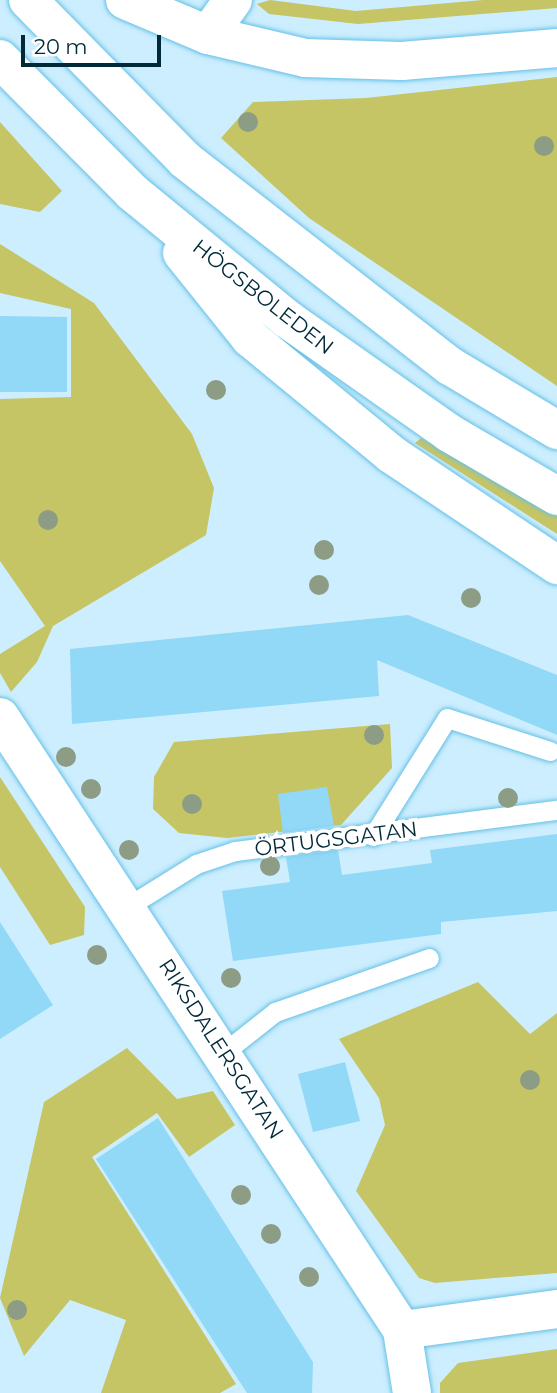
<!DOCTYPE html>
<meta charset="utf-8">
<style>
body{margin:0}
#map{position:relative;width:557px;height:1393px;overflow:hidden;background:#cceefe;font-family:Montserrat,sans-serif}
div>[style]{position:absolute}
.green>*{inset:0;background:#c6c565}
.building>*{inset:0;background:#92d8f7}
.roads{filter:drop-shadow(0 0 2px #66c0e6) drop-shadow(0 0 2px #66c0e6)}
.service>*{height:19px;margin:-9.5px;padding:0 9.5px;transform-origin:9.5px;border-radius:9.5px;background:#fff}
.minor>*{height:38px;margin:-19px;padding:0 19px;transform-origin:19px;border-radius:19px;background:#fff}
.secondary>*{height:38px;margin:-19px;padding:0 19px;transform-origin:19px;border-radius:19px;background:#fff}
.trees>*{width:20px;height:20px;margin:-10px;border-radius:50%;background:#8d9c85}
span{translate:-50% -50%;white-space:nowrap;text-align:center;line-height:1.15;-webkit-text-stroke:7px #fff;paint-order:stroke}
.street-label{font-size:21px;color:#012a39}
.scale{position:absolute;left:21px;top:35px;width:140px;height:32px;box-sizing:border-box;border:4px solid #012a39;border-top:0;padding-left:9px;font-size:21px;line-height:24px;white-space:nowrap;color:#012a39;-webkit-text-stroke:5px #fff;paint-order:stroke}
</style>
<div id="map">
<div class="green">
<i style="clip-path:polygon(270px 0,356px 11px,483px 0,557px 0,557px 8px,358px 24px,269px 14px,257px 4px)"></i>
<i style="clip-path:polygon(557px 77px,557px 386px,309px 218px,221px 138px,253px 102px,366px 98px)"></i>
<i style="clip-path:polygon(0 122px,62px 191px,40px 212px,0 204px)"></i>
<i style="clip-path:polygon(0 244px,94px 303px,192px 434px,214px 488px,206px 535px,53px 626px,37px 662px,11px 692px,0 673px,0 654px,45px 626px,0 561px,0 399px,71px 397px,71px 309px,0 293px)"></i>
<i style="clip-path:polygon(421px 438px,557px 512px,557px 534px,415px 443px)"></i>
<i style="clip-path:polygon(390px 724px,392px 768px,341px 825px,227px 838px,179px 833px,153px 809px,154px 777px,174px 742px)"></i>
<i style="clip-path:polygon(0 777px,85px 907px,84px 935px,50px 945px,0 867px)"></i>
<i style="clip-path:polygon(478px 982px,530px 1034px,557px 1013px,557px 1273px,435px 1283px,419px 1278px,356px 1191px,385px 1125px,379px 1098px,339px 1039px)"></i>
<i style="clip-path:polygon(127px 1048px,177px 1099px,213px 1091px,235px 1125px,189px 1157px,157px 1113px,92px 1157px,236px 1384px,220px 1393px,101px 1393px,126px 1320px,70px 1300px,24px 1356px,0 1298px,44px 1102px)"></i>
<i style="clip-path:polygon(557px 1349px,557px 1393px,440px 1393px,440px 1383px,458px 1363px)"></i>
</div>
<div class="building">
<i style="clip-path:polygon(0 316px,67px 317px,67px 392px,0 392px)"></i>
<i style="clip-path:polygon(408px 615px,557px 675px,557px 735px,377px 660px,379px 696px,72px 724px,70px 649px)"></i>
<i style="clip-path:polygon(327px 787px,334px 826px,283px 833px,278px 794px)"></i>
<i style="clip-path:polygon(557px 834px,557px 911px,441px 922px,441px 934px,233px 961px,222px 891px,290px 882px,286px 857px,338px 850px,342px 875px,432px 863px,430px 850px)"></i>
<i style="clip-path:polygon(0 922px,53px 1005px,0 1039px)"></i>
<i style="clip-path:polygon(345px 1062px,360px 1121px,313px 1132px,298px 1074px)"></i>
<i style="clip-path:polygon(158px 1118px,313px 1362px,312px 1393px,247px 1393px,96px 1159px)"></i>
</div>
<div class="roads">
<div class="service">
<i style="left:373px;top:836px;width:139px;rotate:-57.9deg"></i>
<i style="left:447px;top:718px;width:108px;rotate:17.8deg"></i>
<i style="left:127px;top:907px;width:81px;rotate:-31.9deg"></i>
<i style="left:196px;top:864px;width:41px;rotate:-18.4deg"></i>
<i style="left:235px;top:851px;width:325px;rotate:-7.3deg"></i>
<i style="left:223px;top:1053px;width:66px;rotate:-38.3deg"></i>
<i style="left:275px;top:1012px;width:163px;rotate:-19.3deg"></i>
</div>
<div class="minor">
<i style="left:208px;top:35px;width:43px;rotate:-54.5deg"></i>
<i style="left:0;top:717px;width:733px;rotate:56.74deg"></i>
<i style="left:402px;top:1330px;width:64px;rotate:81deg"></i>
<i style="left:402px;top:1330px;width:156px;rotate:-7.7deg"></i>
</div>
<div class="secondary">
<i style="left:28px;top:0;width:224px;rotate:45.5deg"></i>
<i style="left:185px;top:160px;width:336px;rotate:37.9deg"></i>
<i style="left:450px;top:366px;width:125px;rotate:30.9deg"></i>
<i style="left:125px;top:0;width:90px;rotate:22.9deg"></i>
<i style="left:208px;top:35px;width:100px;rotate:13.3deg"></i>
<i style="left:305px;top:58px;width:97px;rotate:1.8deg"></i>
<i style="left:402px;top:61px;width:156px;rotate:-4.8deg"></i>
<i style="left:0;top:59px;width:187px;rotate:45.2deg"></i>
<i style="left:132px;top:192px;width:200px;rotate:39.3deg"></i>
<i style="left:287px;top:319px;width:198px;rotate:35.1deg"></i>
<i style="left:449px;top:433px;width:125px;rotate:30.3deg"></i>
<i style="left:182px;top:253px;width:109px;rotate:51.3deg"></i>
<i style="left:250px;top:338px;width:183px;rotate:39.4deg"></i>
<i style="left:391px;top:454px;width:200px;rotate:33.8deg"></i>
</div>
</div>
<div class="trees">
<i style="left:248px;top:122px"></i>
<i style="left:544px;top:146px"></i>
<i style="left:216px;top:390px"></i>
<i style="left:48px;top:520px"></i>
<i style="left:324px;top:550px"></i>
<i style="left:319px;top:585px"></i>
<i style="left:471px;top:598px"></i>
<i style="left:374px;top:735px"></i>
<i style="left:66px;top:757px"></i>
<i style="left:91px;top:789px"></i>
<i style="left:508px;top:798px"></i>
<i style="left:192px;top:804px"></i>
<i style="left:129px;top:850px"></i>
<i style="left:270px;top:866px"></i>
<i style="left:97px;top:955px"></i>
<i style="left:231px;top:978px"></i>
<i style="left:530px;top:1080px"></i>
<i style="left:241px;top:1195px"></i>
<i style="left:271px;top:1234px"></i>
<i style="left:309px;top:1277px"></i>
<i style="left:17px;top:1310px"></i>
</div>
<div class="street-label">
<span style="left:263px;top:297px;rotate:38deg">HÖGSBOLEDEN</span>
<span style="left:336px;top:839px;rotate:-7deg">ÖRTUGSGATAN</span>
<span style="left:221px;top:1049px;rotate:57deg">RIKSDALERSGATAN</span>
</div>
<div class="scale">20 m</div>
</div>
